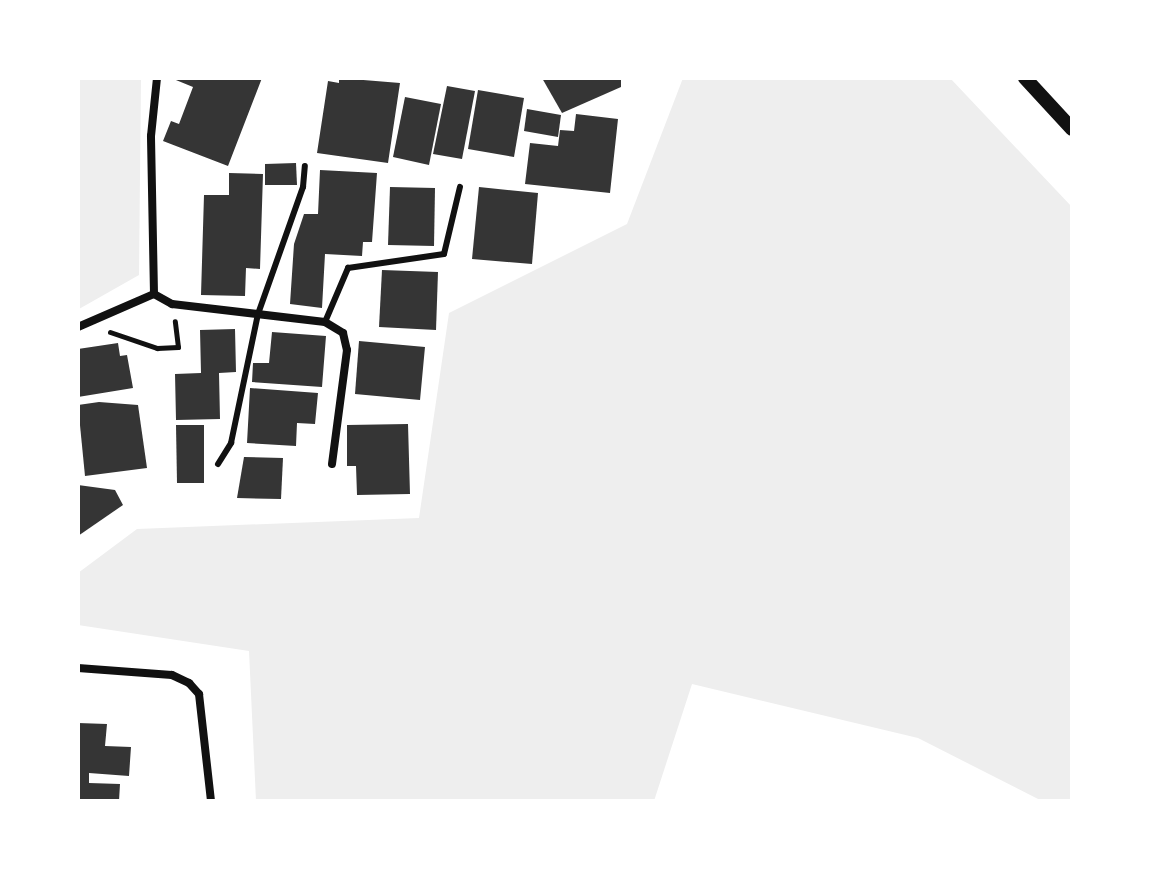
<!DOCTYPE html>
<style>
body{margin:0}
#map{position:relative;width:1150px;height:879px;overflow:hidden;background:#fff;font-family:Overpass,sans-serif}
div>[style]{position:absolute}
.green>*{inset:0;background:#eee}
.building>*{inset:0;background:#353535}
.path>*{height:5px;margin:-2.5px;padding:0 2.5px;transform-origin:2.5px;border-radius:2.5px;background:#111}
.service>*{height:6px;margin:-3px;padding:0 3px;transform-origin:3px;border-radius:3px;background:#111}
.minor>*{height:8px;margin:-4px;padding:0 4px;transform-origin:4px;border-radius:4px;background:#111}
.tertiary>*{height:14px;margin:-7px;padding:0 7px;transform-origin:7px;border-radius:7px;background:#111}
span{translate:-50% -50%;white-space:nowrap;text-align:center;line-height:1.15;-webkit-text-stroke:6px #fff;paint-order:stroke}
.frame{position:absolute;inset:0;border:80px solid #fff;pointer-events:none}
</style>
<div id="map">
<div class="green">
<i style="clip-path:polygon(78px 78px,141px 78px,139px 275px,79px 309px)"></i>
<i style="clip-path:polygon(683px 78px,950px 78px,1072px 207px,1072px 801px,1042px 801px,918px 738px,692px 684px,654px 801px,256px 801px,249px 651px,78px 625px,78px 573px,137px 529px,419px 518px,449px 313px,627px 224px)"></i>
</div>
<div class="building">
<i style="clip-path:polygon(171px 78px,262px 78px,228px 166px,163px 141px,171px 121px,179px 124px,193px 87px)"></i>
<i style="clip-path:polygon(339px 78px,400px 83px,388px 163px,317px 153px,328px 81px,339px 83px)"></i>
<i style="clip-path:polygon(542px 78px,621px 78px,621px 87px,562px 113px)"></i>
<i style="clip-path:polygon(447px 86px,475px 91px,462px 159px,433px 154px)"></i>
<i style="clip-path:polygon(478px 90px,524px 98px,514px 157px,468px 149px)"></i>
<i style="clip-path:polygon(405px 97px,441px 104px,429px 165px,393px 157px)"></i>
<i style="clip-path:polygon(527px 109px,561px 115px,558px 137px,524px 131px)"></i>
<i style="clip-path:polygon(576px 114px,618px 119px,610px 193px,525px 184px,530px 143px,558px 146px,560px 130px,574px 131px)"></i>
<i style="clip-path:polygon(296px 163px,297px 185px,265px 185px,265px 164px)"></i>
<i style="clip-path:polygon(320px 170px,377px 173px,372px 242px,363px 242px,362px 256px,325px 254px,322px 308px,290px 304px,294px 244px,304px 214px,318px 214px)"></i>
<i style="clip-path:polygon(229px 173px,263px 174px,260px 269px,246px 268px,245px 296px,201px 295px,204px 195px,229px 195px)"></i>
<i style="clip-path:polygon(390px 187px,435px 188px,434px 246px,388px 245px)"></i>
<i style="clip-path:polygon(479px 187px,538px 193px,532px 264px,472px 259px)"></i>
<i style="clip-path:polygon(382px 270px,438px 272px,436px 330px,379px 327px)"></i>
<i style="clip-path:polygon(235px 329px,236px 372px,219px 373px,220px 419px,176px 420px,175px 374px,201px 373px,200px 330px)"></i>
<i style="clip-path:polygon(272px 332px,326px 336px,322px 387px,252px 382px,253px 363px,269px 363px)"></i>
<i style="clip-path:polygon(359px 341px,425px 347px,420px 400px,355px 394px)"></i>
<i style="clip-path:polygon(118px 343px,120px 356px,127px 355px,133px 388px,78px 397px,78px 349px)"></i>
<i style="clip-path:polygon(250px 388px,318px 393px,315px 424px,297px 423px,296px 446px,247px 443px)"></i>
<i style="clip-path:polygon(99px 402px,138px 405px,147px 468px,85px 476px,78px 405px)"></i>
<i style="clip-path:polygon(408px 424px,410px 494px,357px 495px,356px 466px,347px 466px,347px 425px)"></i>
<i style="clip-path:polygon(176px 425px,204px 425px,204px 483px,177px 483px)"></i>
<i style="clip-path:polygon(244px 457px,283px 458px,281px 499px,237px 498px)"></i>
<i style="clip-path:polygon(78px 485px,115px 490px,123px 505px,78px 536px)"></i>
<i style="clip-path:polygon(78px 723px,107px 724px,105px 746px,131px 747px,129px 776px,89px 773px,89px 783px,120px 784px,119px 801px,78px 801px)"></i>
</div>
<div class="path">
<i style="left:110px;top:332px;width:50px;rotate:18.8deg"></i>
<i style="left:157px;top:348px;width:21px;rotate:-3deg"></i>
<i style="left:178px;top:347px;width:26px;rotate:-97deg"></i>
</div>
<div class="service">
<i style="left:325px;top:322px;width:59px;rotate:-66.9deg"></i>
<i style="left:348px;top:268px;width:97px;rotate:-8.3deg"></i>
<i style="left:444px;top:254px;width:69px;rotate:-76.6deg"></i>
<i style="left:218px;top:464px;width:25px;rotate:-58deg"></i>
<i style="left:231px;top:443px;width:132px;rotate:-78.2deg"></i>
<i style="left:258px;top:314px;width:135px;rotate:-70.5deg"></i>
<i style="left:303px;top:187px;width:21px;rotate:-85deg"></i>
</div>
<div class="minor">
<i style="left:154px;top:294px;width:21px;rotate:29deg"></i>
<i style="left:172px;top:304px;width:154px;rotate:6.7deg"></i>
<i style="left:325px;top:322px;width:21px;rotate:31deg"></i>
<i style="left:343px;top:333px;width:17px;rotate:77deg"></i>
<i style="left:347px;top:350px;width:115px;rotate:97.5deg"></i>
<i style="left:154px;top:294px;width:158px;rotate:-91.1deg"></i>
<i style="left:151px;top:136px;width:58px;rotate:-84.1deg"></i>
<i style="left:78px;top:327px;width:83px;rotate:-23.5deg"></i>
<i style="left:78px;top:668px;width:94px;rotate:4.3deg"></i>
<i style="left:172px;top:675px;width:19px;rotate:25deg"></i>
<i style="left:189px;top:683px;width:15px;rotate:48deg"></i>
<i style="left:199px;top:694px;width:108px;rotate:83.6deg"></i>
</div>
<div class="tertiary">
<i style="left:1025px;top:78px;width:69px;rotate:47.3deg"></i>
</div>
<div class="frame"></div>
</div>
